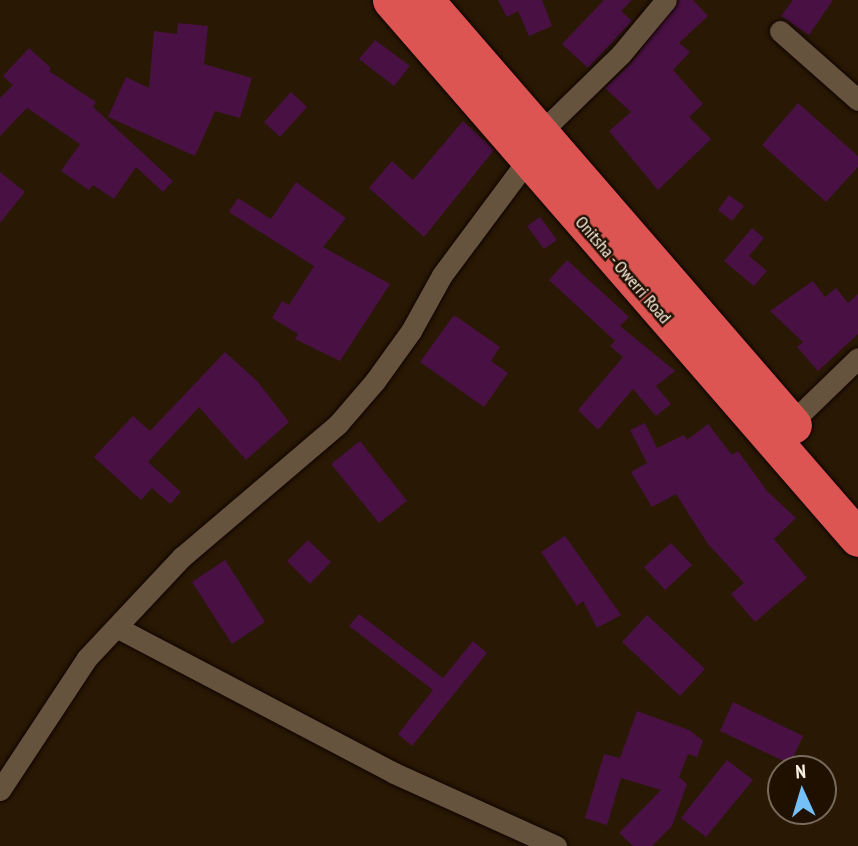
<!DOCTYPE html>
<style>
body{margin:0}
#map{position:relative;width:858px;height:846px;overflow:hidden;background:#291904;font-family:"PT Sans Narrow",sans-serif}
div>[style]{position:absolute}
.building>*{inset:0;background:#491143}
.roads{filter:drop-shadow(0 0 2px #110400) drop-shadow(0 0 2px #110400)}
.street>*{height:21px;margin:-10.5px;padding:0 10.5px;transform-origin:10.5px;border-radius:10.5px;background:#66533d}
.highway>*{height:37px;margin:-18.5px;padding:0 18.5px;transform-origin:18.5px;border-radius:18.5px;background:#dd5552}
span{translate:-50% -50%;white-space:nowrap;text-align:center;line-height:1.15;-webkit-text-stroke:5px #1f1000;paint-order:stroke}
.street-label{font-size:18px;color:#fbf0e3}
.north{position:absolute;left:767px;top:755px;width:70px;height:70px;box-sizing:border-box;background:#1f1000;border:2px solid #776a5b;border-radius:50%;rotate:356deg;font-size:19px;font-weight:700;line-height:28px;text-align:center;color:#fbf0e3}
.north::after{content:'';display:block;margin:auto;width:24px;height:32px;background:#75c0f6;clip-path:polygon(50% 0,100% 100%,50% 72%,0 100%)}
</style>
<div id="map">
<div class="building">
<i style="clip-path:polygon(498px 0,542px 0,552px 26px,529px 36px,518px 11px,507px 17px)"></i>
<i style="clip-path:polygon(604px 0,632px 0,621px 11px,632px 21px,588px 68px,562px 44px)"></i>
<i style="clip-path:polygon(679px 0,693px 0,708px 16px,679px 43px,690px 52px,673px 70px,703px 104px,689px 117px,711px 139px,658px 190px,609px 131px,631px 112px,605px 88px,631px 63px)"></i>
<i style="clip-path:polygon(793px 0,833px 0,809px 35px,781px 16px)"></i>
<i style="clip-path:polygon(178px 23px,208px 26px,204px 64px,252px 78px,240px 118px,215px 111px,195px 156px,108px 117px,126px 77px,149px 88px,154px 31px,177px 34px)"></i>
<i style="clip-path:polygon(375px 40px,410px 66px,394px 86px,359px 59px)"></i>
<i style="clip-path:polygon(29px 48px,51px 68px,49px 71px,96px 102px,93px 107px,173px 181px,163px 192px,136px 167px,114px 199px,93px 185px,89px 190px,61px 171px,80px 144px,27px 108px,0 136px,0 98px,13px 85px,3px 76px)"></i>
<i style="clip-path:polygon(291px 92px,307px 107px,280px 137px,264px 122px)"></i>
<i style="clip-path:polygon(798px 103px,858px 156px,858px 167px,826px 202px,762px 145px)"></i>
<i style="clip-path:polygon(463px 121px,494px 150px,424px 237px,369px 188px,392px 161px,413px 180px)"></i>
<i style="clip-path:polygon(0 172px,25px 192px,0 223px)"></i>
<i style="clip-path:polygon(296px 182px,346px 218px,323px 247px,390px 284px,340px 361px,295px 339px,298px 334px,272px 318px,282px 301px,289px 305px,314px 266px,229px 212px,238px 198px,271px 219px)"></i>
<i style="clip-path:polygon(729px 195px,744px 206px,732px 221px,718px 210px)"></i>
<i style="clip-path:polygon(540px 217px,557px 240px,544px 249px,527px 226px)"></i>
<i style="clip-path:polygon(752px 228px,764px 238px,749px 256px,767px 271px,754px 286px,724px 261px)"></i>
<i style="clip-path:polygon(567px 260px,629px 317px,620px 326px,675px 371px,656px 386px,671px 404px,656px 416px,633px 389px,598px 430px,578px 410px,623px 357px,610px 346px,615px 341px,549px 280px)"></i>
<i style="clip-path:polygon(813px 281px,825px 297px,836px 288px,848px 303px,858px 294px,858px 334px,818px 371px,797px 347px,803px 342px,770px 311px)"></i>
<i style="clip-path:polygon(454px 315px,500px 347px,491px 361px,508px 373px,484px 407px,420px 362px)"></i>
<i style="clip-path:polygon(225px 352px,257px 381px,289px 422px,246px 460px,199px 407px,148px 462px,181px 492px,170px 504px,152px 488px,141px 500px,94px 457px,133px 416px,150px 431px)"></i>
<i style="clip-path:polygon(645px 423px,657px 448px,684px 435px,687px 440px,708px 424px,732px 455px,738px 451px,767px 491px,796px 518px,774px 539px,807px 578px,755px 622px,731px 594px,744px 583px,708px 544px,676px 494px,652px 507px,631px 472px,647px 463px,630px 430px)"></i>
<i style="clip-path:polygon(360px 441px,407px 501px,379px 523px,331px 464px)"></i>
<i style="clip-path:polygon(565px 536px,621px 615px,597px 628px,583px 601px,577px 606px,541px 552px)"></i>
<i style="clip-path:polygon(308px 540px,331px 562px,310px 584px,287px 561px)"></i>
<i style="clip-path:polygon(671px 543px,692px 565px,665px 590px,644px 567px)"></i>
<i style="clip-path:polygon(225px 560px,265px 622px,232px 644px,192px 582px)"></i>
<i style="clip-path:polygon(359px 614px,443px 678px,473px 641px,487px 653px,412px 746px,398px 734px,433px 690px,349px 626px)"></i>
<i style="clip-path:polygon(647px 615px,705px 669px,680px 696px,622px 642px)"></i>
<i style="clip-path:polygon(733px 702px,803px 736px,790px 764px,720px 731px)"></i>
<i style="clip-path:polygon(637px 711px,689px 730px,703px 741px,697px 757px,688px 754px,679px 777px,687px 784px,672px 826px,652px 846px,633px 846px,619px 833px,661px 790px,621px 778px,607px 825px,585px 818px,604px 754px,620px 758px)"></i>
<i style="clip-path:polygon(727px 760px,753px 780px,706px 837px,681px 818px)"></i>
</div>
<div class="roads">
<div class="street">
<i style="left:780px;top:31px;width:104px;rotate:41.5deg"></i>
<i style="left:539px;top:134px;width:115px;rotate:-44.3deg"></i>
<i style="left:621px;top:54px;width:70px;rotate:-50.2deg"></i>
<i style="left:791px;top:423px;width:93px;rotate:-44.1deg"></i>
<i style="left:118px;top:628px;width:312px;rotate:27.7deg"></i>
<i style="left:394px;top:773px;width:178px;rotate:24.3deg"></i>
<i style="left:0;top:790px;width:158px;rotate:-56.6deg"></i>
<i style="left:87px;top:658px;width:139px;rotate:-46.8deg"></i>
<i style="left:182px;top:557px;width:205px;rotate:-40.4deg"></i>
<i style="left:338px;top:424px;width:57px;rotate:-49.3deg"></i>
<i style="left:375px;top:381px;width:62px;rotate:-54.2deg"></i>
<i style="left:411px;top:331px;width:64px;rotate:-61deg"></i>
<i style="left:442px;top:275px;width:142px;rotate:-53.3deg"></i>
</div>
<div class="highway">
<i style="left:391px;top:0;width:712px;rotate:49.04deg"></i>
<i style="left:425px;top:0;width:562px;rotate:49.11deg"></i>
</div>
</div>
<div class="street-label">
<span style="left:623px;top:270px;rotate:49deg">Onitsha - Owerri Road</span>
</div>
<div class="north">N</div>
</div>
